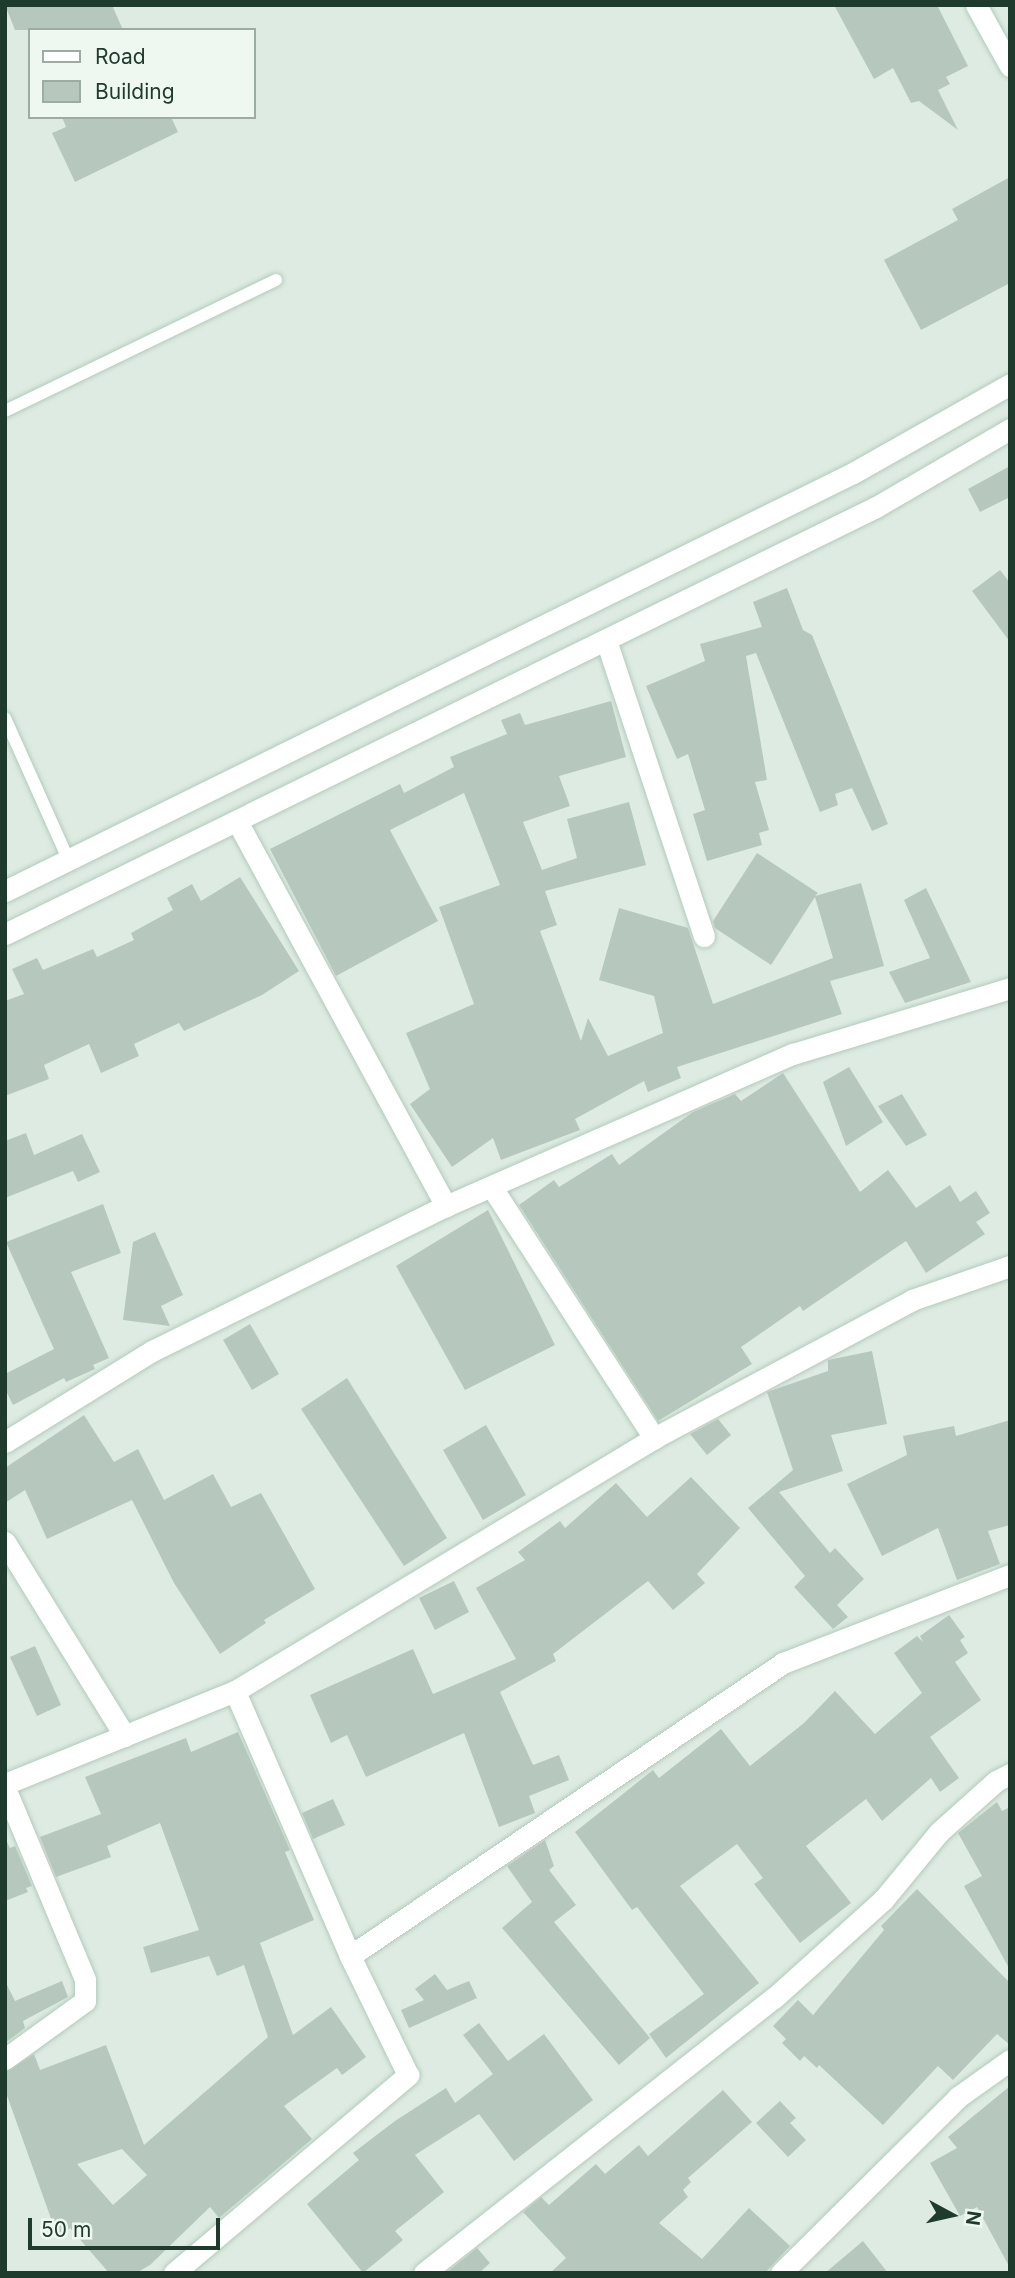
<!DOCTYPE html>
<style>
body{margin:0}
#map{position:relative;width:1015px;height:2278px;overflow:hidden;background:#deebe2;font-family:Inter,sans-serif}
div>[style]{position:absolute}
.building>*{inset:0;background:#b6c8bd}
.roads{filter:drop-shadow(0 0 2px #b1cbbb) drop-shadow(0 0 2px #b1cbbb)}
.lane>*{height:12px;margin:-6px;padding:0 6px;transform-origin:6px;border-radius:6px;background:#fff}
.street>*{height:21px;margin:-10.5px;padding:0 10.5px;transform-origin:10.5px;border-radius:10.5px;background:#fff}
.secondary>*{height:21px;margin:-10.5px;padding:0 10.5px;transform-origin:10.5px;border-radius:10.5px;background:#fff}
span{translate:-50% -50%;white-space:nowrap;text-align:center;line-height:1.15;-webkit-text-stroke:5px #eff7f1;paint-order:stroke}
.frame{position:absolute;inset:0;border:7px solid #1f3b2d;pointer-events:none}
.legend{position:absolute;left:28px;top:28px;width:228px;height:91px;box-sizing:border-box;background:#eff7f1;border:2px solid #9caca3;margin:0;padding:9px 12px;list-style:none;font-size:21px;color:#1f3b2d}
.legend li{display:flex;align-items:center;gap:14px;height:35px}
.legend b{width:35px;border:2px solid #9caca3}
.north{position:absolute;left:917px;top:2180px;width:70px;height:70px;-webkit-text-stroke:5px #eff7f1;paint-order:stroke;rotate:98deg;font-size:19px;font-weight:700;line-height:28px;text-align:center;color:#1f3b2d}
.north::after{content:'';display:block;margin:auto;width:24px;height:32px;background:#1f3b2d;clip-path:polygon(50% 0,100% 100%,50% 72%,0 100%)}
.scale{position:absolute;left:28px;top:2218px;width:192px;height:32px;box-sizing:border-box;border:4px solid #1f3b2d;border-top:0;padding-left:9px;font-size:21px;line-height:24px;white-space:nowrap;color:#1f3b2d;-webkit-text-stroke:5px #eff7f1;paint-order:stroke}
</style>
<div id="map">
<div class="building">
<i style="clip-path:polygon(5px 5px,112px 5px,123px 30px,15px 30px)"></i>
<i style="clip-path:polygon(834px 5px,937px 5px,968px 66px,946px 77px,950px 84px,938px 90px,958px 130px,919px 101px,911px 103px,893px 68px,874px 79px)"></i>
<i style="clip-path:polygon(62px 117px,171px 117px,178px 132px,75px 182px,52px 133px,66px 127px)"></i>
<i style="clip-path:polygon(1010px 177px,1010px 283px,921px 330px,884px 260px,958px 220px,952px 209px)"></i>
<i style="clip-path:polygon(1010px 466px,1010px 497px,980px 512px,968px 489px)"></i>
<i style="clip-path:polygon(1000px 570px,1010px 583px,1010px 642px,972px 591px)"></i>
<i style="clip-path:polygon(787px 588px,803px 630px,812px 635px,888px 824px,872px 831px,852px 788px,835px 794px,838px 805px,820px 812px,756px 653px,746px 656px,767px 780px,755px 782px,769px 830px,759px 833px,762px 845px,707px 861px,693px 814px,705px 810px,688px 754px,677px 759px,646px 686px,705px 661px,700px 644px,762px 627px,753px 602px)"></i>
<i style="clip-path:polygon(611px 701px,626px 757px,559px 776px,570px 806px,523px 822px,542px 870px,577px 858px,567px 819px,629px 802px,646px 865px,545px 891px,557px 925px,540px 931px,581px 1041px,588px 1018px,608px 1056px,663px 1033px,654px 996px,599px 980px,619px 908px,688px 928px,713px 1004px,833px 958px,815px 897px,771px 965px,715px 928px,713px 921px,757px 853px,818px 893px,815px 896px,861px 883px,884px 966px,830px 981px,842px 1014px,677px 1067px,681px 1078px,648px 1092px,644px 1081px,575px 1119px,580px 1130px,501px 1160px,493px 1138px,452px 1167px,410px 1104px,430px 1089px,406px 1033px,474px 1004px,439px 907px,500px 885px,464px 793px,390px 830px,438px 921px,336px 976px,270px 849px,400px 784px,404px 793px,454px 767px,450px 757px,507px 734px,501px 720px,520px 713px,525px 725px)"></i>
<i style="clip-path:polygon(240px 877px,299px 971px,262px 995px,184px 1031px,179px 1023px,134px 1044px,139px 1056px,101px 1073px,89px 1044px,44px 1065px,49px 1079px,5px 1096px,5px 1001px,24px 994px,12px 969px,37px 958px,43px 970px,93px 949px,97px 957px,134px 940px,131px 933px,173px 910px,167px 898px,192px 884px,201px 901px)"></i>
<i style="clip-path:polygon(926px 888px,971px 982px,905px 1003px,889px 972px,930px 958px,904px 900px)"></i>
<i style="clip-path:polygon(849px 1067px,883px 1122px,846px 1146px,823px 1082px)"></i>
<i style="clip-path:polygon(783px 1073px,860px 1192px,888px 1170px,916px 1208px,950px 1185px,960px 1202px,976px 1191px,990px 1213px,976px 1222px,985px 1234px,926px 1273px,906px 1241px,803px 1311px,800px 1306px,741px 1347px,752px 1364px,658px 1421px,519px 1205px,554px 1180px,559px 1187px,612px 1154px,619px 1165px,693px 1112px,735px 1094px,741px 1101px)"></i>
<i style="clip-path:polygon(902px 1094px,927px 1135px,906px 1146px,878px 1106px)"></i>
<i style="clip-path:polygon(26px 1133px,34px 1155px,82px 1134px,100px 1172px,78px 1182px,73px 1171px,5px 1198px,5px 1141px)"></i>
<i style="clip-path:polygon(103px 1204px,121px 1253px,71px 1272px,109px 1358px,93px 1365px,95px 1369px,66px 1382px,64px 1378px,13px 1405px,5px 1389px,5px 1374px,54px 1349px,6px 1242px)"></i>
<i style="clip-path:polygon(488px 1210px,555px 1345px,465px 1390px,396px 1266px)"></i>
<i style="clip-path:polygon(155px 1232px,183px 1295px,161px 1306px,170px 1326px,123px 1320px,133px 1242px)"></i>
<i style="clip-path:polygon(250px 1324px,279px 1374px,252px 1390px,223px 1340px)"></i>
<i style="clip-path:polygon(872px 1351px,887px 1424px,831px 1435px,843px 1471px,779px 1492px,830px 1553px,835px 1548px,864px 1579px,837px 1605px,848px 1617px,833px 1629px,794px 1587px,805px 1576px,748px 1508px,793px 1470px,767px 1392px,828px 1371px,828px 1360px)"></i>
<i style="clip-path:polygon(347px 1378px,447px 1538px,404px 1566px,301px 1409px)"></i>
<i style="clip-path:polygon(84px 1415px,114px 1462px,138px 1449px,164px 1500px,213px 1474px,231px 1507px,261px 1493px,315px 1589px,264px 1620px,266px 1623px,220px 1654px,174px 1583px,132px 1500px,47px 1539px,25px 1490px,5px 1503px,5px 1468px)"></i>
<i style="clip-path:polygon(718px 1419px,731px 1435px,707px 1455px,690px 1434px)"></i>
<i style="clip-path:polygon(1010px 1420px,1010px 1525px,988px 1531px,1000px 1564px,957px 1580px,938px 1528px,882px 1556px,847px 1484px,907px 1455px,903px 1436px,954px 1426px,956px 1436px)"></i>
<i style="clip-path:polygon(486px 1425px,526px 1495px,483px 1520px,443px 1450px)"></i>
<i style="clip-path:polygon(691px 1477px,740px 1528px,697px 1574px,705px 1583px,673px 1610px,648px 1581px,553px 1654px,556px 1661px,500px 1692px,533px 1765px,559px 1755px,569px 1780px,529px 1796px,535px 1813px,499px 1827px,464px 1733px,366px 1777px,347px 1735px,331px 1743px,310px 1695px,413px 1649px,433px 1694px,516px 1659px,476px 1588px,525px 1560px,518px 1552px,560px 1521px,565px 1528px,616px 1483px,647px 1517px)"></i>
<i style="clip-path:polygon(454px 1581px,469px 1612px,435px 1630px,419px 1598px)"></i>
<i style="clip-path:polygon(949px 1615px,965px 1637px,960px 1640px,968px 1653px,955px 1662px,981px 1700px,930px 1737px,959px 1778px,940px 1792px,931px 1778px,882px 1821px,866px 1799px,806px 1846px,851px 1903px,800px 1943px,754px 1884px,763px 1878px,737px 1844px,680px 1886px,759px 1983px,666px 2058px,649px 2034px,704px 1994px,637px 1907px,632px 1910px,575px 1832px,653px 1770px,659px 1778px,721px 1729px,750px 1766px,804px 1723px,835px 1691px,875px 1734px,922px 1693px,894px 1653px,917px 1636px,923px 1642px,920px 1636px)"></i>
<i style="clip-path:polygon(35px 1646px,61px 1705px,37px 1716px,10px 1657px)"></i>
<i style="clip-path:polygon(evenodd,238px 1732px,290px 1850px,285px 1852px,314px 1920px,260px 1943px,293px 2035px,331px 2007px,366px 2057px,342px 2075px,337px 2068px,284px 2106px,312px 2139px,219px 2218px,210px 2207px,150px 2265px,136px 2273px,109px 2273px,70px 2228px,58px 2238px,5px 2090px,5px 2072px,34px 2054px,40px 2070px,106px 2045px,144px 2145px,268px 2037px,244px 1965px,217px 1976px,209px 1956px,151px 1973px,143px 1947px,199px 1930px,160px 1823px,107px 1846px,111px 1857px,56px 1877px,40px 1837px,101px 1814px,85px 1777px,186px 1738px,191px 1752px,238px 1732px,122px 2149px,147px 2175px,113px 2205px,77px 2164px,122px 2149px)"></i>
<i style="clip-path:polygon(333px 1799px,345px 1825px,313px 1839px,302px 1813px)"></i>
<i style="clip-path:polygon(997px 1802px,1002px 1811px,1010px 1807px,1010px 1970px,964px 1886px,982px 1876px,958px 1833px)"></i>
<i style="clip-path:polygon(5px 1838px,10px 1848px,15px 1846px,32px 1886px,26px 1888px,28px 1892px,5px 1901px)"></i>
<i style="clip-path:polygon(545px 1840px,554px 1866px,549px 1870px,576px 1905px,554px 1922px,650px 2038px,619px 2065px,502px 1928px,532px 1902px,507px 1866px)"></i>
<i style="clip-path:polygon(917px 1889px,1010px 1983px,1010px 2045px,997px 2034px,953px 2080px,938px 2066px,883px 2125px,819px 2065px,817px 2068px,804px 2056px,800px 2061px,782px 2043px,786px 2039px,773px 2026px,798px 2000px,813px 2015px,884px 1930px,881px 1926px)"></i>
<i style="clip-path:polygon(435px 1974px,447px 1990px,469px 1981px,477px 1998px,409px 2028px,401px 2010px,424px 2000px,415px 1989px)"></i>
<i style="clip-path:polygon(5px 1981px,15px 2001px,62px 1981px,68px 1997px,23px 2021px,25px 2028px,5px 2043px)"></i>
<i style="clip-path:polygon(479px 2023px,508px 2061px,544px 2034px,593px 2100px,514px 2161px,479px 2114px,415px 2155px,444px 2192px,395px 2231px,403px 2240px,363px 2273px,307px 2204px,359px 2160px,353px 2153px,395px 2121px,446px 2088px,455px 2103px,493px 2074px,463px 2035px)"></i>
<i style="clip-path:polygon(1010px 2086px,1010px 2268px,977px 2207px,960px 2216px,930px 2163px,957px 2148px,948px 2137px)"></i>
<i style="clip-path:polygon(723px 2090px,752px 2122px,688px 2178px,691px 2182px,683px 2190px,688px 2197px,659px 2223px,702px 2259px,749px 2208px,790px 2246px,765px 2273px,550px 2273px,566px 2258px,523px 2212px,541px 2197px,549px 2205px,596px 2164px,605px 2174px,639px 2145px,648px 2156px)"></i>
<i style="clip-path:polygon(780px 2101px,796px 2118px,790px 2123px,806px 2140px,788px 2157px,756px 2123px)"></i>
<i style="clip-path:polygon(863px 2241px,888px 2273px,825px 2273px)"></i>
<i style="clip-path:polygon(477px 2248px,490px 2263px,479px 2273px,446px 2273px)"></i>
</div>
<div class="roads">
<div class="lane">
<i style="left:5px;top:411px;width:301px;rotate:-25.8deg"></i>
<i style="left:5px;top:718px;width:154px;rotate:65.9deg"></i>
</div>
<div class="street">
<i style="left:976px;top:5px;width:70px;rotate:60.9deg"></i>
<i style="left:606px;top:640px;width:312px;rotate:71.7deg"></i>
<i style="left:238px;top:823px;width:436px;rotate:61.5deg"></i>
<i style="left:493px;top:1189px;width:297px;rotate:57.1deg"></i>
<i style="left:5px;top:1442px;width:173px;rotate:-31.8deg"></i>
<i style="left:152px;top:1351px;width:328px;rotate:-26.3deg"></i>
<i style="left:446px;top:1206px;width:379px;rotate:-23.7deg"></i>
<i style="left:793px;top:1054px;width:227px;rotate:-16.9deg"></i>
<i style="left:5px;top:1542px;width:228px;rotate:58.3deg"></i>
<i style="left:5px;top:1784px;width:248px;rotate:-22deg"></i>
<i style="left:235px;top:1691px;width:489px;rotate:-31.1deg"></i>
<i style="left:654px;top:1438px;width:293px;rotate:-28.1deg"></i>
<i style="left:912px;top:1300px;width:104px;rotate:-19.1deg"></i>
<i style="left:5px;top:1788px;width:207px;rotate:67.3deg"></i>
<i style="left:85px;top:1979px;width:22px;rotate:90deg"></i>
<i style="left:85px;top:2001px;width:99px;rotate:144.1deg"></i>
<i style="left:350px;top:1956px;width:523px;rotate:-34.09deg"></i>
<i style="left:783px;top:1663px;width:243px;rotate:-21.2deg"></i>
<i style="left:174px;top:2273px;width:307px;rotate:-40.2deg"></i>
<i style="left:408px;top:2075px;width:132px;rotate:-116deg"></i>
<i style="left:350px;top:1956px;width:289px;rotate:-113.5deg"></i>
<i style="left:424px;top:2273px;width:445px;rotate:-38.2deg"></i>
<i style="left:774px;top:1998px;width:147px;rotate:-42deg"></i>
<i style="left:883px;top:1900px;width:88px;rotate:-50.5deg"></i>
<i style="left:939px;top:1832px;width:76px;rotate:-41.8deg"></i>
<i style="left:996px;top:1781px;width:16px;rotate:-27deg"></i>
<i style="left:781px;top:2273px;width:250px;rotate:-44.8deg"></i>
<i style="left:958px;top:2097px;width:64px;rotate:-35.4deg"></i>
</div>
<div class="secondary">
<i style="left:5px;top:891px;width:945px;rotate:-26.24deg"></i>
<i style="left:853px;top:473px;width:180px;rotate:-29.5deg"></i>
<i style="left:5px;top:934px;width:970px;rotate:-26.12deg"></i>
<i style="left:876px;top:507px;width:155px;rotate:-30.2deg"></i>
</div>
</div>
<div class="frame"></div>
<ul class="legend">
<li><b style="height:9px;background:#fff"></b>Road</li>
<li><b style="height:19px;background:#b6c8bd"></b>Building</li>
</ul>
<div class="north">N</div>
<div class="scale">50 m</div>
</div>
